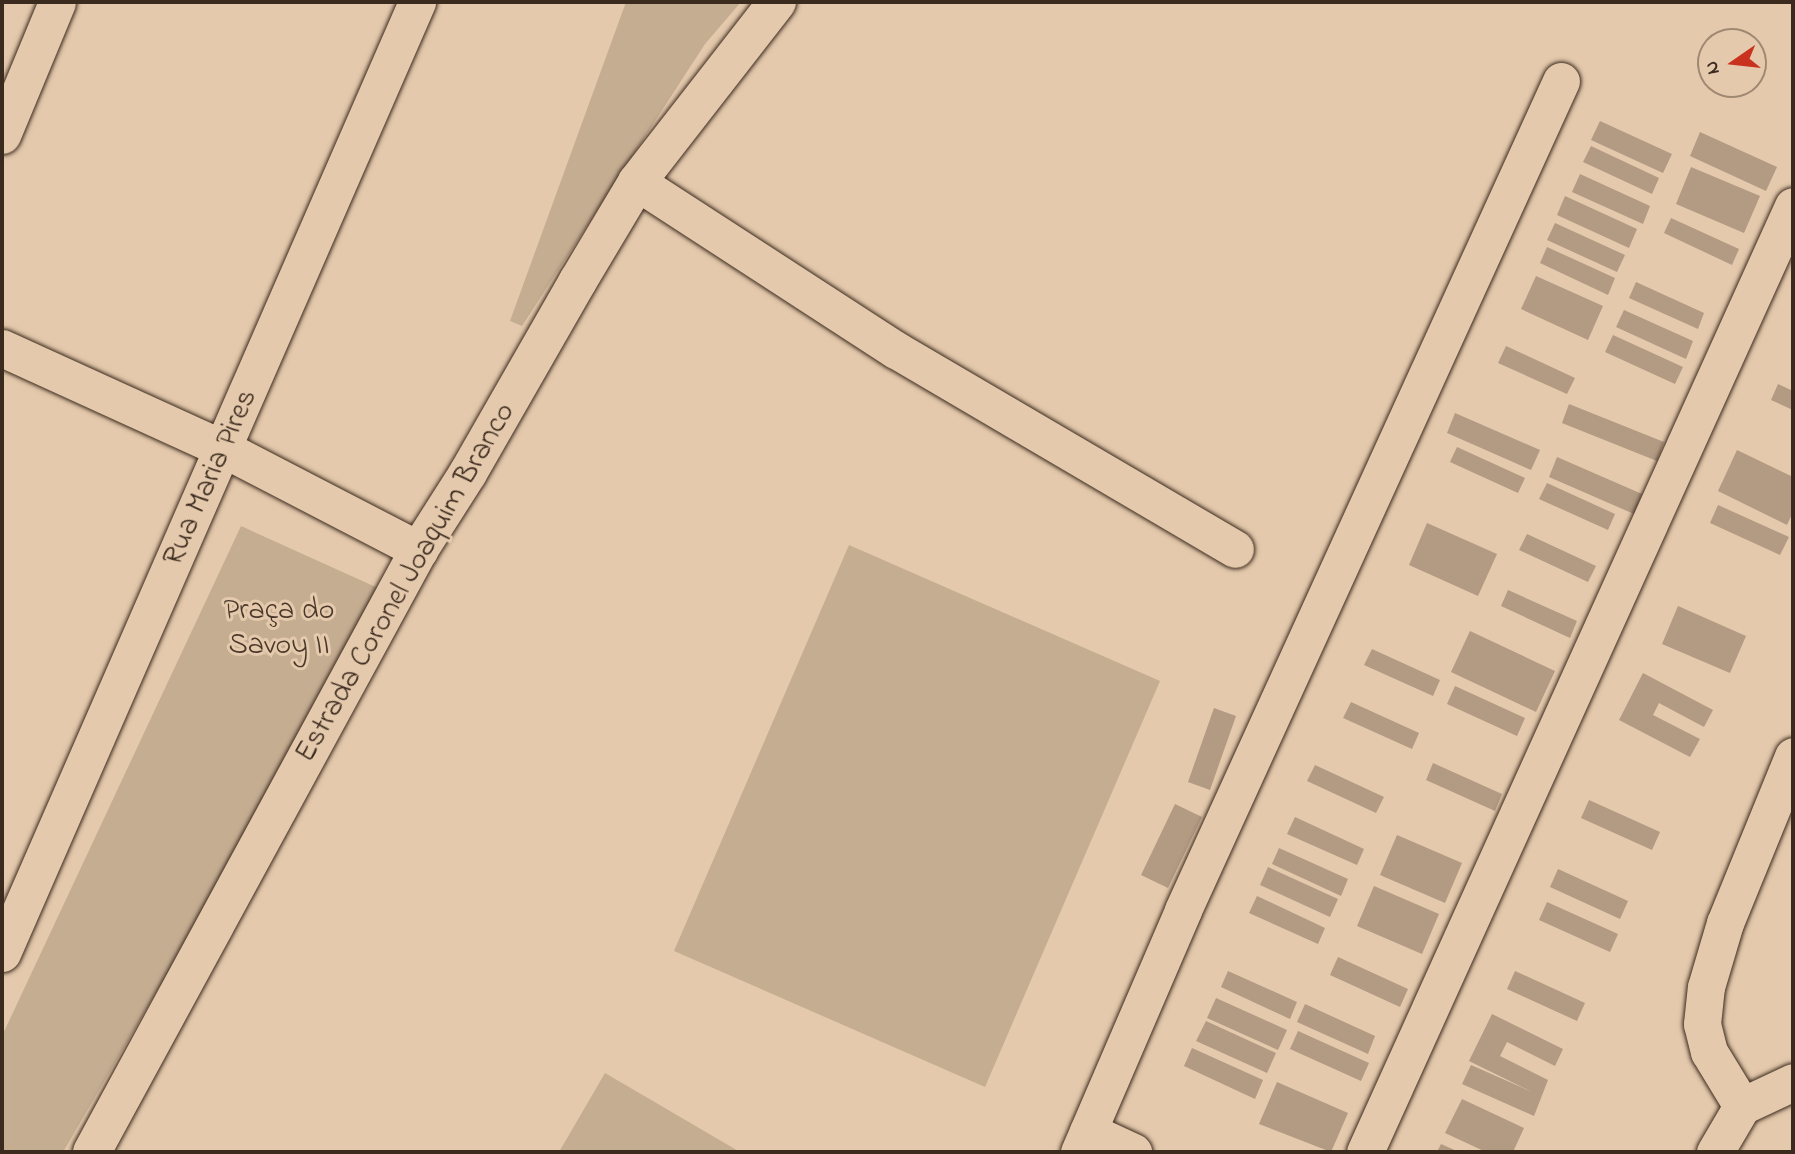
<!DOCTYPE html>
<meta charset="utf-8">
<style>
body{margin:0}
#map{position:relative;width:1795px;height:1154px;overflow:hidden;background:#e4c9ac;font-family:"Indie Flower",sans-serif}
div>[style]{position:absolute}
.green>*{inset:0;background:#c5ad92}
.building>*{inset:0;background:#b29a83}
.roads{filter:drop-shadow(0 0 2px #3b2a1e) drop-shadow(0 0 2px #3b2a1e)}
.street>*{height:37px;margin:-18.5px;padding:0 18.5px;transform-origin:18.5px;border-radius:18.5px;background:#e4c9ac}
.secondary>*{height:38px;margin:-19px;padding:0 19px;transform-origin:19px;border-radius:19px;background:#e4c9ac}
span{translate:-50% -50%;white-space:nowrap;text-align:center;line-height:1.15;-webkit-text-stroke:6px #e4c9ac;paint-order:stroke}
.street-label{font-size:30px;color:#3b2a1e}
.park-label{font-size:30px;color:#49372a}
.frame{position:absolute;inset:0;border:4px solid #3b2a1e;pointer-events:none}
.north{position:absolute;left:1697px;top:28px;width:70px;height:70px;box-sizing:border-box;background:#e4c9ac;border:2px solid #a08973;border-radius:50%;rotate:256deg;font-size:19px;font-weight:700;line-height:28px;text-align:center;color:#3b2a1e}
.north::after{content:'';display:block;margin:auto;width:24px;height:32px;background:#c8321e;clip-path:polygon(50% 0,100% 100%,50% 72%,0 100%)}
</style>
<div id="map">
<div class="green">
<i style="clip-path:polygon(626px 2px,741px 2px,705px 44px,522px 326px,510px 321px)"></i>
<i style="clip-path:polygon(241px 526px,389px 593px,63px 1152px,2px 1152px,2px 1036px)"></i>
<i style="clip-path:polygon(849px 545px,1160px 681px,985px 1087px,674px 951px)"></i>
<i style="clip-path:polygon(605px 1073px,740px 1152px,559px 1152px)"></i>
</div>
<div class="building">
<i style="clip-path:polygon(1600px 121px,1672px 154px,1663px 173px,1591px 140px)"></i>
<i style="clip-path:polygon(1700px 132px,1777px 167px,1766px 191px,1690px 156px)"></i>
<i style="clip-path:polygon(1591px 146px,1659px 178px,1652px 194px,1583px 162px)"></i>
<i style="clip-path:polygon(1691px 167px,1760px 196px,1744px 233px,1676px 204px)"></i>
<i style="clip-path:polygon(1580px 174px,1650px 206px,1643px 224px,1572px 192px)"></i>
<i style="clip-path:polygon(1565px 196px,1637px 229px,1629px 248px,1557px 215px)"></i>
<i style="clip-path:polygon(1671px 218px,1739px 249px,1732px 265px,1664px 233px)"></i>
<i style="clip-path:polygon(1555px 223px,1625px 255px,1617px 272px,1547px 240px)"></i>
<i style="clip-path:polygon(1547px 247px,1615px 278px,1608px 295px,1540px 263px)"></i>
<i style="clip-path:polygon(1536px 276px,1603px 306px,1588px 340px,1521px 309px)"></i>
<i style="clip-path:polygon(1636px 282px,1704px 313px,1698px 329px,1629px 298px)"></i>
<i style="clip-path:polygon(1624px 310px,1693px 341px,1686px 359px,1616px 327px)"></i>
<i style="clip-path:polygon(1613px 335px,1683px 367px,1675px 384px,1605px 352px)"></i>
<i style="clip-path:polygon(1506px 346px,1575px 378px,1567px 394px,1498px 363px)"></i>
<i style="clip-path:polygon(1778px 384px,1793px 391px,1793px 410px,1771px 400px)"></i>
<i style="clip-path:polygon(1569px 404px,1664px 442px,1657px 461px,1562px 423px)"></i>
<i style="clip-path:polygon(1455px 413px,1540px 450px,1531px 470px,1447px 433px)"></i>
<i style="clip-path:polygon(1457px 447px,1525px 478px,1518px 493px,1450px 462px)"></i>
<i style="clip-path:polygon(1737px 450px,1793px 477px,1793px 512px,1787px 525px,1718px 491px)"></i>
<i style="clip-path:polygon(1557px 457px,1642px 494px,1634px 514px,1549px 477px)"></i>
<i style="clip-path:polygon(1547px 483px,1615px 514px,1608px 530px,1539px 499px)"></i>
<i style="clip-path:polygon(1718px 505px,1789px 537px,1780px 555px,1710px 523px)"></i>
<i style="clip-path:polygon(1427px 523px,1497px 554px,1478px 596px,1409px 565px)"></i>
<i style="clip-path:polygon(1527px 534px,1596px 566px,1588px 582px,1519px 550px)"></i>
<i style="clip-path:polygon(1508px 590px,1577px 621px,1570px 638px,1501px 606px)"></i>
<i style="clip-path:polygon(1678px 606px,1746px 636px,1730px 673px,1662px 644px)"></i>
<i style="clip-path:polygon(1470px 631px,1555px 671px,1536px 712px,1451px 672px)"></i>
<i style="clip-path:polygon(1372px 649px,1440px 680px,1433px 696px,1364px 665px)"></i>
<i style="clip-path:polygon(1643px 673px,1713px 710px,1704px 727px,1659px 703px,1653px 715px,1700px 739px,1690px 757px,1619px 720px)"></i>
<i style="clip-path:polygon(1455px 686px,1525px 718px,1517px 736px,1447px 704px)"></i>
<i style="clip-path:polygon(1351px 702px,1419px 733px,1412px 749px,1343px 718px)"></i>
<i style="clip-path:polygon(1214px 708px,1236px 716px,1210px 790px,1188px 782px)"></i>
<i style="clip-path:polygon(1433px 763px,1502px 794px,1495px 811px,1426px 780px)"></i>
<i style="clip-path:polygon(1315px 765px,1384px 797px,1376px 813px,1307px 781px)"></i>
<i style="clip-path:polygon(1589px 800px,1660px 832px,1652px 850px,1581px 818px)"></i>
<i style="clip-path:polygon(1175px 804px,1202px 817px,1168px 888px,1141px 875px)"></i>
<i style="clip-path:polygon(1295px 817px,1364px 849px,1357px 865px,1287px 834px)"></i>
<i style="clip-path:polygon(1397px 835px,1462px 863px,1445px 903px,1380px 875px)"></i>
<i style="clip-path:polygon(1279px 848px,1348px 879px,1341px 896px,1272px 864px)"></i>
<i style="clip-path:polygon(1268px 867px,1338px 899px,1330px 917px,1260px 885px)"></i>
<i style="clip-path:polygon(1558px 869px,1628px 901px,1620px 919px,1550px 887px)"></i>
<i style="clip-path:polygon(1374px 886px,1439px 914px,1422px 954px,1357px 926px)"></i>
<i style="clip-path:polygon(1257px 896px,1325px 928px,1318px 944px,1249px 913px)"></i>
<i style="clip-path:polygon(1547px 902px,1618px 934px,1610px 952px,1539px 920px)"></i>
<i style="clip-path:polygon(1338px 957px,1408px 989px,1400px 1007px,1330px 975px)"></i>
<i style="clip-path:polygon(1228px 971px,1297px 1002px,1290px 1019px,1221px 987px)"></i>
<i style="clip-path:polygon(1515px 971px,1585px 1003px,1577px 1021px,1507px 989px)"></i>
<i style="clip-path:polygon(1216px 998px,1287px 1030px,1278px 1050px,1207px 1018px)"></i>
<i style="clip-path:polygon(1305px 1004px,1375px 1036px,1368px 1054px,1297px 1022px)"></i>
<i style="clip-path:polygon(1492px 1014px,1563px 1049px,1555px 1066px,1507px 1042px,1500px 1056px,1548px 1080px,1534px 1116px,1462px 1084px,1471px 1065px,1532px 1092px,1469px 1061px)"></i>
<i style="clip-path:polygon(1206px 1021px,1276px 1053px,1267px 1073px,1196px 1041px)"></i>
<i style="clip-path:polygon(1298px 1031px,1369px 1063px,1361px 1081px,1290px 1049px)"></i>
<i style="clip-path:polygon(1192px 1048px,1263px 1080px,1255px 1099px,1184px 1066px)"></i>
<i style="clip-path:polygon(1277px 1082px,1348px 1113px,1331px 1152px,1259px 1124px)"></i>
<i style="clip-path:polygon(1462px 1099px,1524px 1128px,1513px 1152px,1486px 1152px,1445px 1133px)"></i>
<i style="clip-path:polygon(1441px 1144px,1459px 1152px,1437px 1152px)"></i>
</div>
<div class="roads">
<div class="street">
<i style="left:2px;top:135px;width:144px;rotate:-67.5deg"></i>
<i style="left:637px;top:182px;width:309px;rotate:33deg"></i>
<i style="left:896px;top:350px;width:393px;rotate:30.4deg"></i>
<i style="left:2px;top:348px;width:244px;rotate:24.5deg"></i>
<i style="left:224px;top:449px;width:220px;rotate:27.4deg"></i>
<i style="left:2px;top:953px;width:1038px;rotate:-66.42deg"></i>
<i style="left:1742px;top:1106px;width:63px;rotate:-121.4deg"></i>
<i style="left:1709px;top:1052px;width:29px;rotate:-104deg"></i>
<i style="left:1702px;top:1024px;width:37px;rotate:-84deg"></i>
<i style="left:1706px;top:987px;width:67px;rotate:-73.5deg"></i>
<i style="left:1725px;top:923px;width:180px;rotate:-67.8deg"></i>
<i style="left:1742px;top:1106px;width:56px;rotate:-25.2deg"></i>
<i style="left:1088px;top:1131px;width:50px;rotate:25deg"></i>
<i style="left:1079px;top:1152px;width:263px;rotate:-66.7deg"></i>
<i style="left:1183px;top:910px;width:911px;rotate:-65.49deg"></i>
<i style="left:1365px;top:1152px;width:1038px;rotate:-65.66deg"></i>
<i style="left:1715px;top:1152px;width:53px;rotate:-59.6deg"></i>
</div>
<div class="secondary">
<i style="left:92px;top:1152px;width:685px;rotate:-61.49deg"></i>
<i style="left:419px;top:550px;width:91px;rotate:-57.5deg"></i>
<i style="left:468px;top:473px;width:221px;rotate:-60.2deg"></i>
<i style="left:578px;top:281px;width:115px;rotate:-59.2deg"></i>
<i style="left:637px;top:182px;width:228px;rotate:-52.1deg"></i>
</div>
</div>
<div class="street-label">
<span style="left:211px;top:478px;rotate:-66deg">Rua Maria Pires</span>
<span style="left:406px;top:583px;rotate:-60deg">Estrada Coronel Joaquim Branco</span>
</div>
<div class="park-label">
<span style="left:279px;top:628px">Praça do<br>Savoy II</span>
</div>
<div class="frame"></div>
<div class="north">N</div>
</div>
